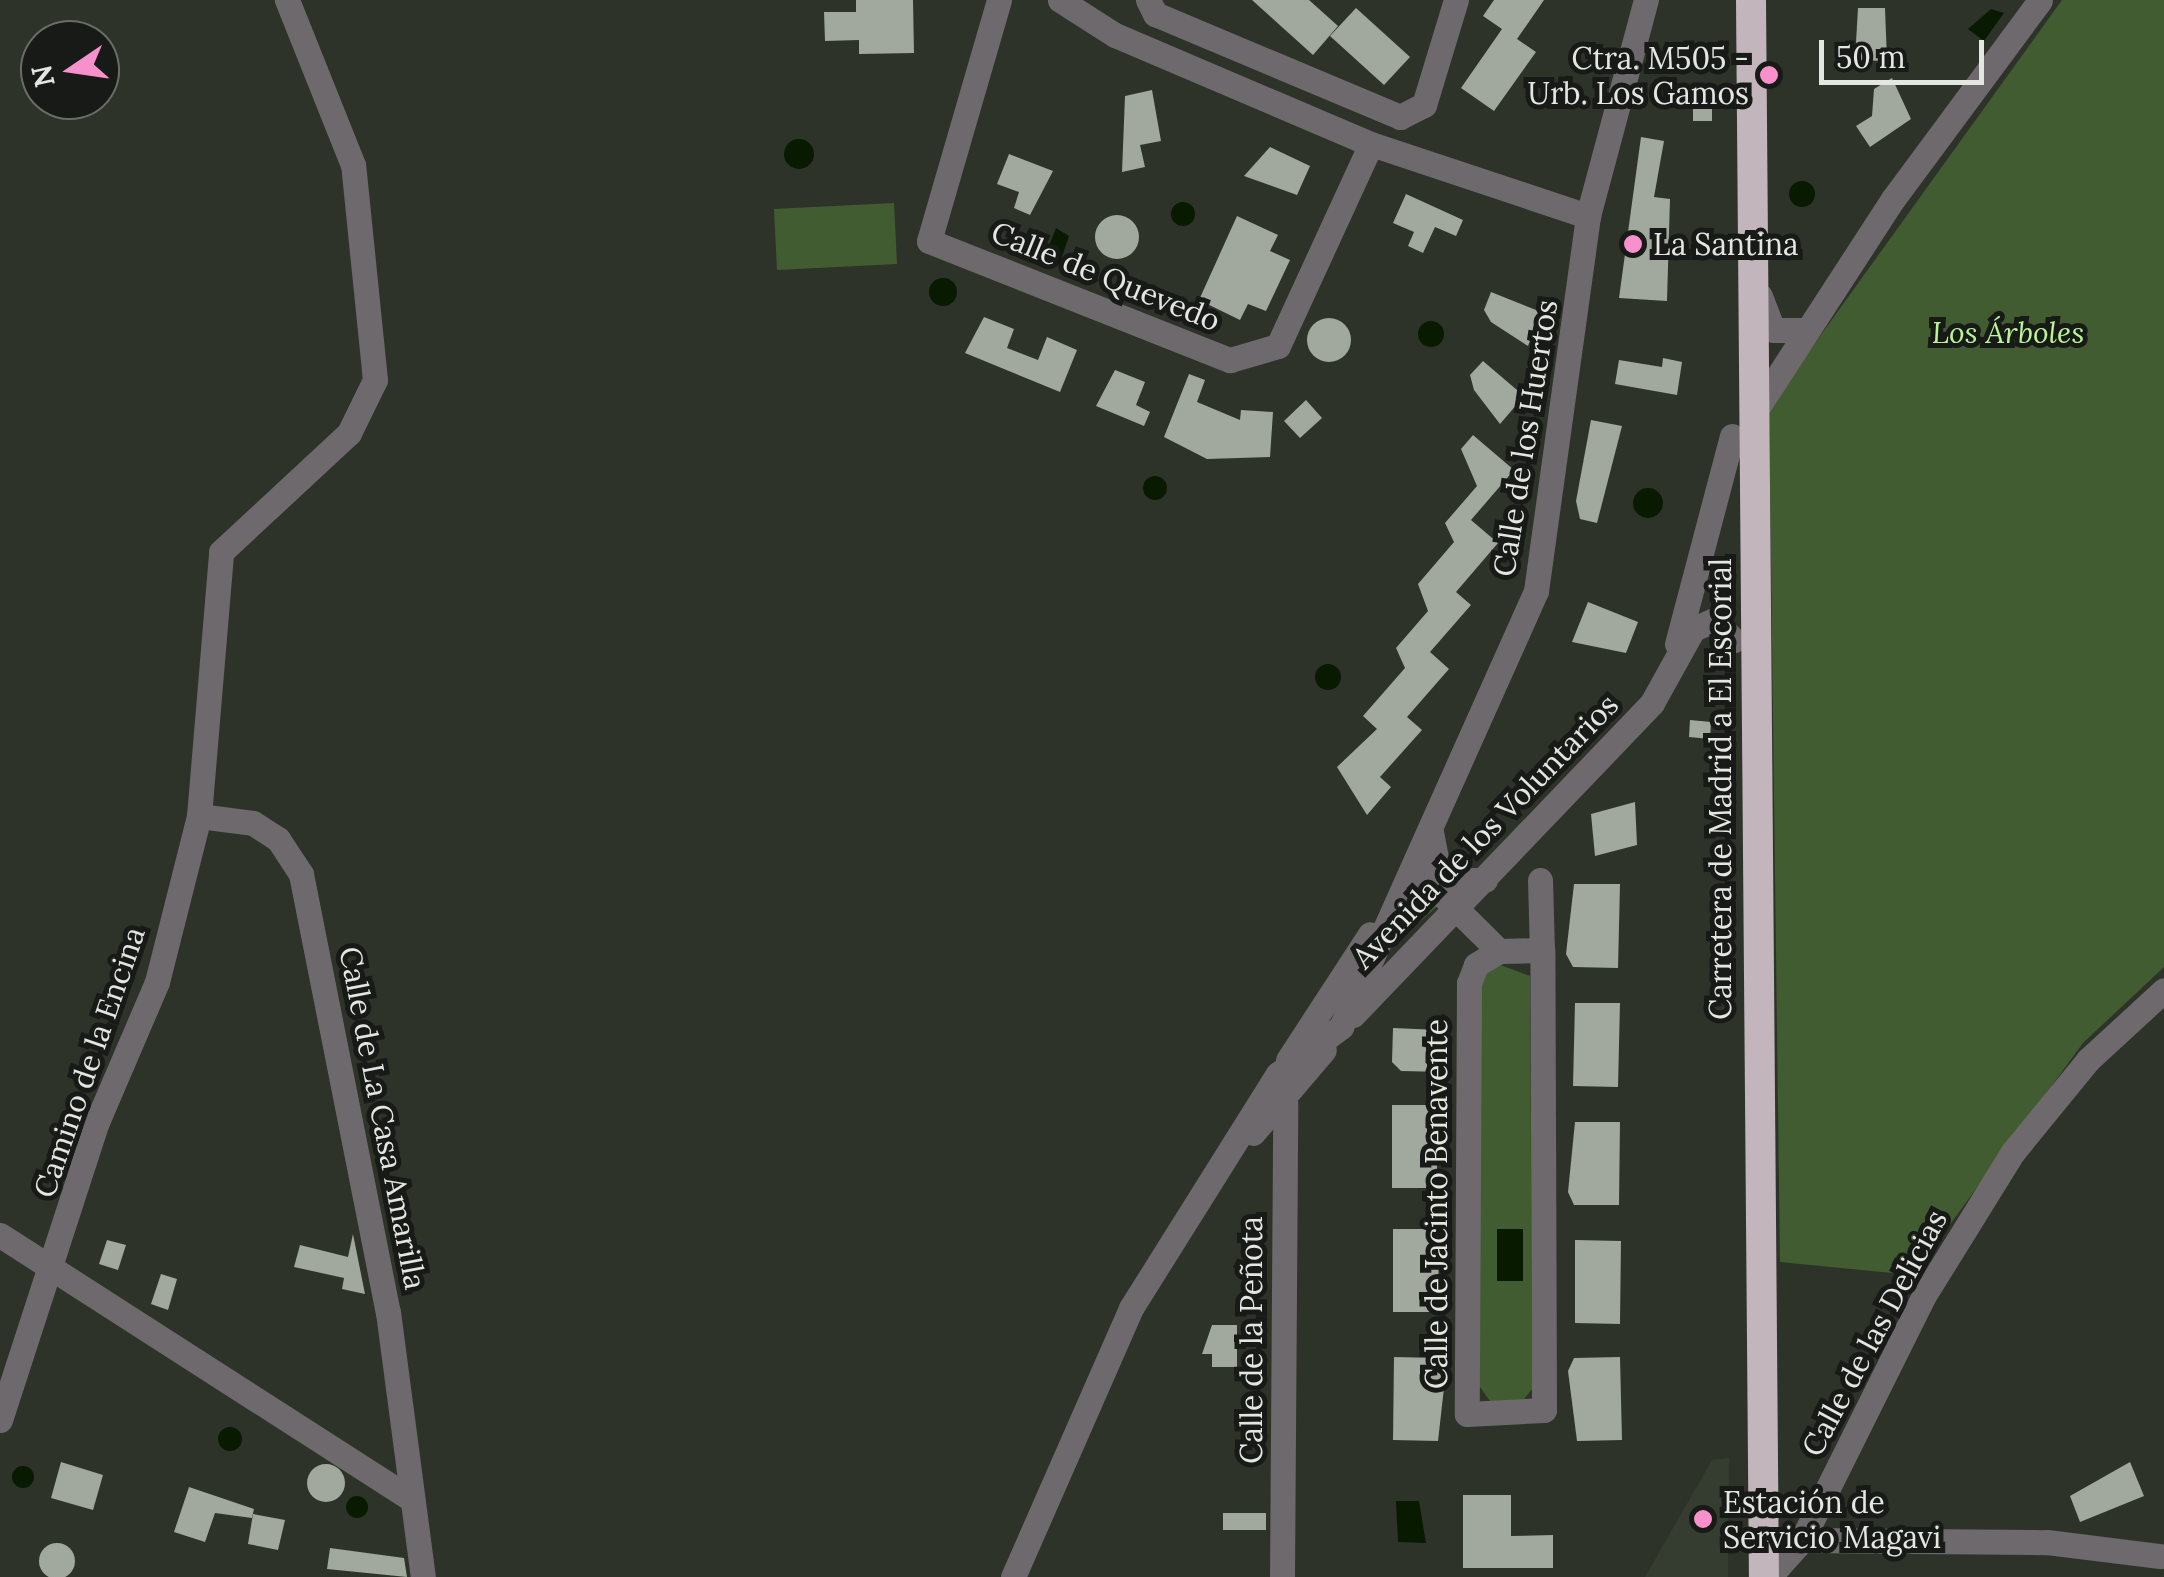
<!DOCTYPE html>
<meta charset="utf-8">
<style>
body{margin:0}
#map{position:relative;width:2164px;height:1577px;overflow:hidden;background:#2e332a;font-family:Lora,serif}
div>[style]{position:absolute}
.built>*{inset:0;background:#343d2f}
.green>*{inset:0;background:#425c31}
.water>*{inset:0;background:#081b00}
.round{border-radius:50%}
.building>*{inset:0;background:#a1a89e}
.minor>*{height:25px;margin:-12.5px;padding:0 12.5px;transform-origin:12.5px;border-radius:12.5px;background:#6e696c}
.highway>*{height:30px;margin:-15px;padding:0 15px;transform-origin:15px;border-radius:15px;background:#c2b6bc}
.dots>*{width:28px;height:28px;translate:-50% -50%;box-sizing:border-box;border:5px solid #171a16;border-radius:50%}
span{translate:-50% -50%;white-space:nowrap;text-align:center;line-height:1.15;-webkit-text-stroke:10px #171a16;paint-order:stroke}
.poi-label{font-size:30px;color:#e3e6e1}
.right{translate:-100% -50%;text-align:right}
.left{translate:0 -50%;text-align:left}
.street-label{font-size:30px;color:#e3e6e1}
.park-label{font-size:30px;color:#baf495;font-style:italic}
.north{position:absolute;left:20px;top:20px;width:100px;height:100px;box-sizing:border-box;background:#171a16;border:2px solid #696c67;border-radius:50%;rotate:257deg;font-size:28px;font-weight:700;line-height:40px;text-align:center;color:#e3e6e1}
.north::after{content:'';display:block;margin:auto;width:35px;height:45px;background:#f890cc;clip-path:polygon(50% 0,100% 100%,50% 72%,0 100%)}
.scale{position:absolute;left:1819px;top:40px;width:165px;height:45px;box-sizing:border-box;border:5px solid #e3e6e1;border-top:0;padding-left:12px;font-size:30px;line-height:35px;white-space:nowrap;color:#e3e6e1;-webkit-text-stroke:8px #171a16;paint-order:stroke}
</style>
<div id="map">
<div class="built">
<i style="clip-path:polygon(1729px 1458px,1728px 1577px,1645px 1577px,1712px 1460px)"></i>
</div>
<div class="green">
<i style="clip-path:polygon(2062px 0,2164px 0,2164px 967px,2083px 1043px,1913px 1275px,1780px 1262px,1769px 407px)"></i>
<i style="clip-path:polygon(894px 203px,897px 264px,777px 270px,774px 209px)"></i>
<i style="clip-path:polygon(1421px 894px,1439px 905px,1386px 951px)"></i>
<i style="clip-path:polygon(1495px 963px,1530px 976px,1532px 1389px,1520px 1404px,1493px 1405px,1477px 1383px,1480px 976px)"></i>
</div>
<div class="water">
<i style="clip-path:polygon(1991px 9px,2004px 13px,1984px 41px,1968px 29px)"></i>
<i class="round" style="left:784px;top:139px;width:30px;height:30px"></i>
<i class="round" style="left:1789px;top:181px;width:26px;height:26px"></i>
<i class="round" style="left:1171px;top:202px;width:24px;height:24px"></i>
<i style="clip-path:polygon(1056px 228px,1069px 236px,1059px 265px,1044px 258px)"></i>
<i class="round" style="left:929px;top:278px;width:28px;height:28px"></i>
<i class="round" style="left:1418px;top:321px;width:26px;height:26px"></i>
<i class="round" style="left:1143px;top:476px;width:24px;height:24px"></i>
<i class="round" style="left:1633px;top:488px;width:30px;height:30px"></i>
<i class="round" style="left:1315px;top:664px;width:26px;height:26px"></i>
<i style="clip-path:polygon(1497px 1229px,1523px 1229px,1523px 1281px,1497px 1281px)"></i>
<i class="round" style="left:218px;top:1427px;width:24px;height:24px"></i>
<i class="round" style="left:12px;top:1466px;width:22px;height:22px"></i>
<i class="round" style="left:346px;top:1496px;width:22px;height:22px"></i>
<i style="clip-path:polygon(1396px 1501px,1419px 1501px,1426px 1543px,1398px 1542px)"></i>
</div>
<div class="building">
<i style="clip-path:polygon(856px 0,913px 0,914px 53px,859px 54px,859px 40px,825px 41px,824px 12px,856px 12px)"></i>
<i style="clip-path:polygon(1252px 0,1309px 0,1338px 26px,1313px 55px)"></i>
<i style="clip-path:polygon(1494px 0,1544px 0,1517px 39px,1536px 52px,1494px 111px,1461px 88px,1502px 29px,1483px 16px)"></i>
<i style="clip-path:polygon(1356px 8px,1410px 57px,1384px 85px,1330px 36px)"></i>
<i style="clip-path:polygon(1858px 8px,1885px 8px,1887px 61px,1855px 60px)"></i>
<i style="clip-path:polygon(1892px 78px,1911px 119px,1870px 147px,1856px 126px,1872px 116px,1874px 89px)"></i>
<i style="clip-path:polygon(1152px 90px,1161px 141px,1140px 145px,1145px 167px,1122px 172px,1125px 96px)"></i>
<i style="clip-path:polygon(1693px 98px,1712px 98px,1712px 121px,1693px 121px)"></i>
<i style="clip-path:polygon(1641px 137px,1664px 141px,1654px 197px,1670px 199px,1667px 301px,1619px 298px)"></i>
<i style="clip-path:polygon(1270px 147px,1310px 166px,1297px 195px,1244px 176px)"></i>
<i style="clip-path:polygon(1009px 154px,1053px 171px,1030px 215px,1014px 208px,1019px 192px,997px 184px)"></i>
<i style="clip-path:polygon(1406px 194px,1463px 220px,1456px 236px,1435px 227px,1423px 253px,1408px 246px,1414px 232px,1393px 223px)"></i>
<i class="round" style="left:1095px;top:215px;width:44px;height:44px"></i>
<i style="clip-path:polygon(1237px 216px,1278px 235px,1270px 251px,1290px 260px,1266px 311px,1248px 304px,1240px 320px,1199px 300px)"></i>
<i style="clip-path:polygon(1491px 292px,1541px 312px,1528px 346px,1491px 322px,1484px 310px)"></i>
<i style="clip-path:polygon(984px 317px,1014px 329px,1007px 348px,1038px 360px,1047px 337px,1077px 350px,1060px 392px,965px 353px)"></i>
<i class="round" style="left:1307px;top:318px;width:44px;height:44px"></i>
<i style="clip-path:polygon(1663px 358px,1682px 362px,1677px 395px,1615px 384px,1619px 360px,1662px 367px)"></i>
<i style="clip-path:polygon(1483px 361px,1524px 396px,1500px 424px,1474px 390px,1470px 375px)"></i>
<i style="clip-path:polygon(1115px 370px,1145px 382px,1136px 405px,1150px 412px,1144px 426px,1096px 406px)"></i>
<i style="clip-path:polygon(1189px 374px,1205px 380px,1197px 402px,1240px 420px,1241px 410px,1273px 412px,1270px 457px,1207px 459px,1164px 437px)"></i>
<i style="clip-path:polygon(1306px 400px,1322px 418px,1300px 438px,1284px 421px)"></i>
<i style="clip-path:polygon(1591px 420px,1622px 426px,1597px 523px,1580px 519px,1576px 501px)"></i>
<i style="clip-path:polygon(1473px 435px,1514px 470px,1471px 520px,1498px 543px,1456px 592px,1471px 605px,1430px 652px,1449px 669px,1407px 717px,1422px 730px,1380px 777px,1391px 787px,1367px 815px,1337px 767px,1377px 729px,1363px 716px,1405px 668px,1396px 648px,1428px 611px,1418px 584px,1454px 542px,1445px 523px,1477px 486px,1461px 449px)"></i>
<i style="clip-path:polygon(1588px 602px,1638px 622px,1626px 653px,1572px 642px)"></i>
<i style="clip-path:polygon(1690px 720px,1711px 722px,1710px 739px,1689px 737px)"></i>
<i style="clip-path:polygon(1635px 802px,1637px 845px,1595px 856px,1591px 814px)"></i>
<i style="clip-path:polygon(1574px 884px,1620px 884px,1618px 968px,1573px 967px,1566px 954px)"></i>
<i style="clip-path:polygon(1575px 1003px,1620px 1003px,1618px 1087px,1573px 1086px)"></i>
<i style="clip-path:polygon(1393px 1028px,1439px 1030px,1444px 1072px,1401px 1071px,1392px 1062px)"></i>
<i style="clip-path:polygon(1392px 1105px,1437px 1105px,1437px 1188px,1392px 1188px)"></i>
<i style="clip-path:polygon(1575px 1122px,1620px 1122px,1619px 1205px,1574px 1205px,1568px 1192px)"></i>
<i style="clip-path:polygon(1393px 1229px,1439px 1229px,1438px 1312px,1393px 1312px)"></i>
<i style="clip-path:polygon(353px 1234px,365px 1294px,342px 1289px,344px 1278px,294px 1267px,300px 1245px,348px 1257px)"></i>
<i style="clip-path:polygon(107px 1240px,126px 1245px,118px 1270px,99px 1264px)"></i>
<i style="clip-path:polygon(1575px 1240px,1621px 1241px,1620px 1324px,1575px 1323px)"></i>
<i style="clip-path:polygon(161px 1274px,177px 1279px,168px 1310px,151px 1304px)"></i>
<i style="clip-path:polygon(1212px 1325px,1237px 1325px,1237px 1367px,1212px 1367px,1212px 1354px,1202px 1354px)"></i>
<i style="clip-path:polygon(1394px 1357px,1439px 1358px,1446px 1370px,1438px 1441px,1393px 1440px)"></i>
<i style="clip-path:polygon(1620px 1357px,1622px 1440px,1577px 1441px,1568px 1371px,1574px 1358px)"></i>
<i style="clip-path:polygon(61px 1462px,103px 1475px,93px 1510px,51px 1498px)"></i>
<i style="clip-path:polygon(2130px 1462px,2144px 1496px,2080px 1522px,2070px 1496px)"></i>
<i class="round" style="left:307px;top:1464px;width:38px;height:38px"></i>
<i style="clip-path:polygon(189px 1487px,254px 1509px,252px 1518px,215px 1513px,205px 1542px,174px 1532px)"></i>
<i style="clip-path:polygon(1463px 1495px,1511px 1495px,1511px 1536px,1553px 1535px,1553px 1568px,1463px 1568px)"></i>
<i style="clip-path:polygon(1223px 1513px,1266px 1513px,1266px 1530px,1223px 1530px)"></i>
<i style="clip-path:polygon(253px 1514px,285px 1520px,278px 1550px,248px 1544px)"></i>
<i class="round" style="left:39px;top:1543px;width:36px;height:36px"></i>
<i style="clip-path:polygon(330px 1548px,404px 1558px,407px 1577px,327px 1569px)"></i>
</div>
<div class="minor">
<i style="left:999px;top:0;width:251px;rotate:106.2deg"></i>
<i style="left:929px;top:241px;width:324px;rotate:21.6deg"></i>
<i style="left:1230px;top:360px;width:50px;rotate:-16.3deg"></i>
<i style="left:1278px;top:346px;width:222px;rotate:-65.3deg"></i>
<i style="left:1060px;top:0;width:65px;rotate:32.5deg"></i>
<i style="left:1115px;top:35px;width:278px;rotate:23.1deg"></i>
<i style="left:1371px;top:144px;width:229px;rotate:18.4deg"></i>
<i style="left:1148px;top:0;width:16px;rotate:63deg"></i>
<i style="left:1155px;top:14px;width:266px;rotate:22.8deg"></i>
<i style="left:1400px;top:117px;width:27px;rotate:-27deg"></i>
<i style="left:1424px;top:105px;width:110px;rotate:-73.1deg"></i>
<i style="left:1760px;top:296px;width:36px;rotate:69deg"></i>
<i style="left:1773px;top:330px;width:30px"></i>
<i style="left:1752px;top:416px;width:259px;rotate:-57deg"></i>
<i style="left:1893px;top:199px;width:247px;rotate:-53.5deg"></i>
<i style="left:1677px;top:644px;width:215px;rotate:-75.2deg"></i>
<i style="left:199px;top:816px;width:54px;rotate:7.4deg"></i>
<i style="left:253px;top:823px;width:30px;rotate:33deg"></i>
<i style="left:278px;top:839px;width:42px;rotate:56.7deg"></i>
<i style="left:301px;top:874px;width:447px;rotate:78.8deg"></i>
<i style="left:388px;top:1312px;width:267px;rotate:82.5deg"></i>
<i style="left:1431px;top:832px;width:36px;rotate:79deg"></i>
<i style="left:1438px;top:867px;width:19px;rotate:43deg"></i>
<i style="left:1452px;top:880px;width:33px"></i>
<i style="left:1414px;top:867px;width:120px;rotate:44.7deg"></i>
<i style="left:1499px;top:951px;width:27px;rotate:149deg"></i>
<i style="left:1476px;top:965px;width:19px;rotate:111deg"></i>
<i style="left:1469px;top:983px;width:431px;rotate:90.3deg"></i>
<i style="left:1467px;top:1414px;width:77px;rotate:-3deg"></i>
<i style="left:1544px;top:1410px;width:460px;rotate:-90.2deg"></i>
<i style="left:1542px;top:950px;width:43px;rotate:178.7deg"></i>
<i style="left:1540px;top:880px;width:70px;rotate:88.4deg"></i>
<i style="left:1353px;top:1015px;width:432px;rotate:-46.2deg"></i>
<i style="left:1652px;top:703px;width:85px;rotate:-61deg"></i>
<i style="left:1693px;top:629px;width:23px;rotate:-23deg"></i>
<i style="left:1714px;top:620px;width:28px;rotate:46deg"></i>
<i style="left:1288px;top:1060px;width:150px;rotate:-56.9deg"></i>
<i style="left:1253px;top:1133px;width:109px;rotate:-49.5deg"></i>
<i style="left:0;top:1235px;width:490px;rotate:32.7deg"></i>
<i style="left:0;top:1420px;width:313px;rotate:-72deg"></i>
<i style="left:97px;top:1122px;width:152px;rotate:-66.8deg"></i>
<i style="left:157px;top:982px;width:171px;rotate:-75.8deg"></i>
<i style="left:199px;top:816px;width:265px;rotate:-85.2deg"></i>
<i style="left:221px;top:552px;width:175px;rotate:-42.9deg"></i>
<i style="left:349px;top:433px;width:59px;rotate:-63.9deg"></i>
<i style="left:375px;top:380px;width:216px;rotate:-95.8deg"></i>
<i style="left:353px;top:165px;width:178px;rotate:-111.8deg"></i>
<i style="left:1802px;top:1540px;width:245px;rotate:0.5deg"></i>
<i style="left:2047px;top:1542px;width:114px;rotate:7.1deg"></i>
<i style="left:1764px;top:1567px;width:14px"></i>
<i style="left:1778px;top:1567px;width:36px;rotate:-48deg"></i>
<i style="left:1802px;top:1540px;width:271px;rotate:-63.5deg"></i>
<i style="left:1923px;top:1297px;width:171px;rotate:-58.2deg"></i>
<i style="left:2013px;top:1152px;width:119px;rotate:-50.8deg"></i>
<i style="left:2088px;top:1060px;width:103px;rotate:-42.6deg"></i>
<i style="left:1013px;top:1577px;width:294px;rotate:-66.3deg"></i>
<i style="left:1131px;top:1308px;width:276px;rotate:-57.9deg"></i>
<i style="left:1278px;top:1074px;width:79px;rotate:-36.7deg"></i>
<i style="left:1341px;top:1027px;width:478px;rotate:-65.9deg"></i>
<i style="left:1536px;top:591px;width:379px;rotate:-82.1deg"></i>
<i style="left:1588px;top:216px;width:224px;rotate:-75deg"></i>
<i style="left:1282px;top:1577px;width:474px;rotate:-89.6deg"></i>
</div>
<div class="highway">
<i style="left:1751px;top:0;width:1577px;rotate:89.53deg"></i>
</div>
<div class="dots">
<i style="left:1769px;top:75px;background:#f890cc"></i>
<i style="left:1633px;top:244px;background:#f890cc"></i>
<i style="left:1703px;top:1519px;background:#f890cc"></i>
</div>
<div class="poi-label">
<span class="right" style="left:1749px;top:75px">Ctra. M505 -<br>Urb. Los Gamos</span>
<span class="left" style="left:1653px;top:244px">La Santina</span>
<span class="left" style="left:1723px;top:1519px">Estación de<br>Servicio Magavi</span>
</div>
<div class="street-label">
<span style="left:1106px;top:276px;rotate:22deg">Calle de Quevedo</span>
<span style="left:1525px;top:438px;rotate:-81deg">Calle de los Huertos</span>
<span style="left:1720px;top:789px;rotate:-90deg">Carretera de Madrid a El Escorial</span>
<span style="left:1485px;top:831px;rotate:-46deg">Avenida de los Voluntarios</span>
<span style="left:89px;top:1062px;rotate:-71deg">Camino de la Encina</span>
<span style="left:383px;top:1118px;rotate:79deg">Calle de La Casa Amarilla</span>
<span style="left:1436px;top:1204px;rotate:-90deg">Calle de Jacinto Benavente</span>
<span style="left:1874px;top:1333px;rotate:-62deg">Calle de las Delicias</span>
<span style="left:1251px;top:1340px;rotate:-90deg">Calle de la Peñota</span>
</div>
<div class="park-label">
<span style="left:2008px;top:332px">Los Árboles</span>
</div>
<div class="north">N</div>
<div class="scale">50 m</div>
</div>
